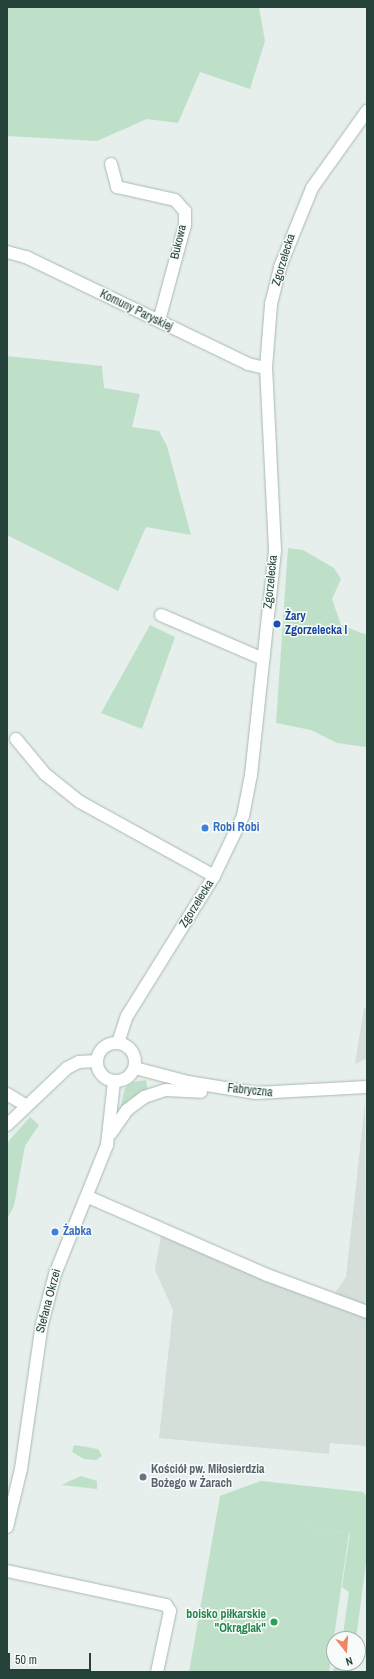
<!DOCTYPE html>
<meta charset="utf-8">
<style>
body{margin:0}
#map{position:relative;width:374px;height:1679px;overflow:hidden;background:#e6efeb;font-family:"Archivo Narrow",sans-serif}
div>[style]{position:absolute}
.built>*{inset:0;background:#d4dfda}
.green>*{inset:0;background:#bfe0c8}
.roads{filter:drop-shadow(0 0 1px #a8b8b2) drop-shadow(0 0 1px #a8b8b2)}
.minor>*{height:12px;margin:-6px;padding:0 6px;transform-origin:6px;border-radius:6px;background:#fff}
.minor>.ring{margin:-6px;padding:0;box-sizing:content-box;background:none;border:12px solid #fff;border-radius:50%}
.dots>*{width:11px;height:11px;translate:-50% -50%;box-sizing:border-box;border:2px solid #f7fbf9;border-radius:50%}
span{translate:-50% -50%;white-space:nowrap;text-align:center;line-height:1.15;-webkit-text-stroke:3px #f7fbf9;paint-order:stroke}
.street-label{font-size:12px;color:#24423a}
.transit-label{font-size:12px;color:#164399;font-weight:700}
.left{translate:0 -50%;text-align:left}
.shop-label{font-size:12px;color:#366cbe;font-weight:700}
.worship-label{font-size:12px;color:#5b616d;font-weight:700}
.leisure-label{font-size:12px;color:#27864d;font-weight:700}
.right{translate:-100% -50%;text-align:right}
.frame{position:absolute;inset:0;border:8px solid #24423a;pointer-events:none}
.north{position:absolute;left:326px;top:1631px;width:40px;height:40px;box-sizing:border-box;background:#f7fbf9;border:1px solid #a3b1ad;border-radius:50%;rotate:163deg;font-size:11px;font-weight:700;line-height:16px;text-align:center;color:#24423a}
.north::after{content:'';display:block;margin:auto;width:14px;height:18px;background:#f4845f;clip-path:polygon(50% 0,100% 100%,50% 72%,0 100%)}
.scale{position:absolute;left:8px;top:1653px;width:83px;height:18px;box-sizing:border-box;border:2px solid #24423a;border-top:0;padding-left:5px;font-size:12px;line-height:14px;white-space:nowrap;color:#24423a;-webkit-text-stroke:3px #f7fbf9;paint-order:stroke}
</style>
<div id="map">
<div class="built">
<i style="clip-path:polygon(364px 1008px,367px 1009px,367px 1058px,355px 1064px)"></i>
<i style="clip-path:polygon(365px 1102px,367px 1446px,330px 1443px,329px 1454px,159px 1438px,173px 1310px,155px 1270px,162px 1230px,331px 1299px,346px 1277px)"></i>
</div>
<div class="green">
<i style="clip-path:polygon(7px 7px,259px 7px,265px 41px,250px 89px,200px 72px,178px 123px,147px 119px,97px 141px,7px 136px)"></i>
<i style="clip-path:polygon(7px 356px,102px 366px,104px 388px,140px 394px,132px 427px,159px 431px,167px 446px,191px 535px,146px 527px,118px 591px,7px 535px)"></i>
<i style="clip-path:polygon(288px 548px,303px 550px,334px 568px,341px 579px,332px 599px,341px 625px,367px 635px,366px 747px,337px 743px,311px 730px,276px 723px)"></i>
<i style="clip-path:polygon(150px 625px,175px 637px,142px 729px,101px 713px)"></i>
<i style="clip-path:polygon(146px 1080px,148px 1091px,119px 1114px,125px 1088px,133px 1082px)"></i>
<i style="clip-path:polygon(30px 1117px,39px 1125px,25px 1146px,14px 1206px,7px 1219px,7px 1143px)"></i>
<i style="clip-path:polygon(74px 1445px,98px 1449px,102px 1456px,96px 1460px,84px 1459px,72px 1452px)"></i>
<i style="clip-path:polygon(81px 1476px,97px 1481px,97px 1489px,61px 1485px)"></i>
<i style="clip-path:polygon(261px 1481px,363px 1492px,367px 1497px,367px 1555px,356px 1639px,338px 1639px,343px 1634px,349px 1592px,342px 1587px,350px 1533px,236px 1517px,349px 1533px,329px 1672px,189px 1672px,220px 1496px)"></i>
<i style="clip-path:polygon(335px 1663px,353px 1663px,352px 1672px,333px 1672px)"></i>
</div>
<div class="roads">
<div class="minor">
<i style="left:111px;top:164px;width:24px;rotate:75deg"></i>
<i style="left:117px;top:187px;width:59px;rotate:12.6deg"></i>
<i style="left:175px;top:200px;width:15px;rotate:48deg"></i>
<i style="left:185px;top:211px;width:14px;rotate:90deg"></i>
<i style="left:185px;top:225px;width:99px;rotate:105.2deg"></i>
<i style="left:7px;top:252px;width:20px;rotate:15deg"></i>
<i style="left:26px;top:257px;width:246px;rotate:25.7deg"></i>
<i style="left:248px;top:364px;width:18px;rotate:13deg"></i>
<i style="left:161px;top:615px;width:111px;rotate:23.3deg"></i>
<i style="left:16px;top:739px;width:45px;rotate:50.4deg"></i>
<i style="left:45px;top:774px;width:45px;rotate:38.7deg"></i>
<i style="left:80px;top:802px;width:153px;rotate:28.9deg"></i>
<i class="ring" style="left:97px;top:1043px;width:26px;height:26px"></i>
<i style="left:118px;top:1043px;width:28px;rotate:-72deg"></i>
<i style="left:127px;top:1016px;width:165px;rotate:-58.1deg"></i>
<i style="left:214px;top:876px;width:67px;rotate:-64.2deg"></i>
<i style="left:243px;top:816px;width:42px;rotate:-79deg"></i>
<i style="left:251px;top:775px;width:226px;rotate:-83.9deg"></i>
<i style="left:275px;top:550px;width:182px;rotate:-92.8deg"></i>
<i style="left:266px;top:368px;width:64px;rotate:-85.5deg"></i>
<i style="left:271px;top:304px;width:38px;rotate:-76deg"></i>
<i style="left:280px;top:267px;width:85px;rotate:-67.9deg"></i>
<i style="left:312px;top:188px;width:95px;rotate:-54.5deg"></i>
<i style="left:135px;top:1068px;width:55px;rotate:14.8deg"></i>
<i style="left:188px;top:1082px;width:69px;rotate:9.2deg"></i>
<i style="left:256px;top:1093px;width:111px;rotate:-3.1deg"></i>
<i style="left:7px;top:1094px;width:21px;rotate:31deg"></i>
<i style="left:7px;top:1125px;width:83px;rotate:-43.5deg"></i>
<i style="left:67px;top:1068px;width:13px;rotate:-27deg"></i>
<i style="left:79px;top:1062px;width:18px;rotate:-3deg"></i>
<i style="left:111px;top:1133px;width:28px;rotate:-55deg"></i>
<i style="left:127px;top:1110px;width:21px;rotate:-37deg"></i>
<i style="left:144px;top:1097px;width:23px;rotate:-18deg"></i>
<i style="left:166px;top:1090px;width:35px;rotate:3deg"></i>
<i style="left:88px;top:1197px;width:195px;rotate:23.5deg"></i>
<i style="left:267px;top:1275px;width:107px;rotate:20.3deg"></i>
<i style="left:7px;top:1527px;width:60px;rotate:-76.4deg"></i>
<i style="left:21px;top:1469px;width:147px;rotate:-81.8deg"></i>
<i style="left:42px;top:1324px;width:52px;rotate:-75.4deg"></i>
<i style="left:55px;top:1274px;width:139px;rotate:-68deg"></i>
<i style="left:107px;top:1145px;width:63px;rotate:-83.7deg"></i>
<i style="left:7px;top:1571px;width:163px;rotate:12.1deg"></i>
<i style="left:166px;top:1605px;width:7px;rotate:56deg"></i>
<i style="left:170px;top:1611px;width:62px;rotate:102deg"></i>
</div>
</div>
<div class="dots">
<i style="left:277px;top:624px;background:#1a4fb4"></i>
<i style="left:205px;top:828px;background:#3f7fe0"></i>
<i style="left:55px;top:1232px;background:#3f7fe0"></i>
<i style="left:143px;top:1477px;background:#6b7280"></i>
<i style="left:274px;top:1622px;background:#2e9e5b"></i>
</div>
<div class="street-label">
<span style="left:179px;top:242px;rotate:-77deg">Bukowa</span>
<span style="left:284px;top:260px;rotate:-73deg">Zgorzelecka</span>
<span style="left:136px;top:311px;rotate:26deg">Komuny Paryskiej</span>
<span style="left:271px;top:582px;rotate:-84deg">Zgorzelecka</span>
<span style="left:197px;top:904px;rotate:-58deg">Zgorzelecka</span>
<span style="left:250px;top:1091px;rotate:6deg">Fabryczna</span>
<span style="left:49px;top:1301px;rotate:-75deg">Stefana Okrzei</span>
</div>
<div class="transit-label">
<span class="left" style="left:285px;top:624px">Żary<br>Zgorzelecka I</span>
</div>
<div class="shop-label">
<span class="left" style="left:213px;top:828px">Robi Robi</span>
<span class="left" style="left:63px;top:1232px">Żabka</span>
</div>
<div class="worship-label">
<span class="left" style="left:151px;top:1477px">Kościół pw. Miłosierdzia<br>Bożego w Żarach</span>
</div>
<div class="leisure-label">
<span class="right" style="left:266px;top:1622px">boisko piłkarskie<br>"Okrąglak"</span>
</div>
<div class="frame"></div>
<div class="north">N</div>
<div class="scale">50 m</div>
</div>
